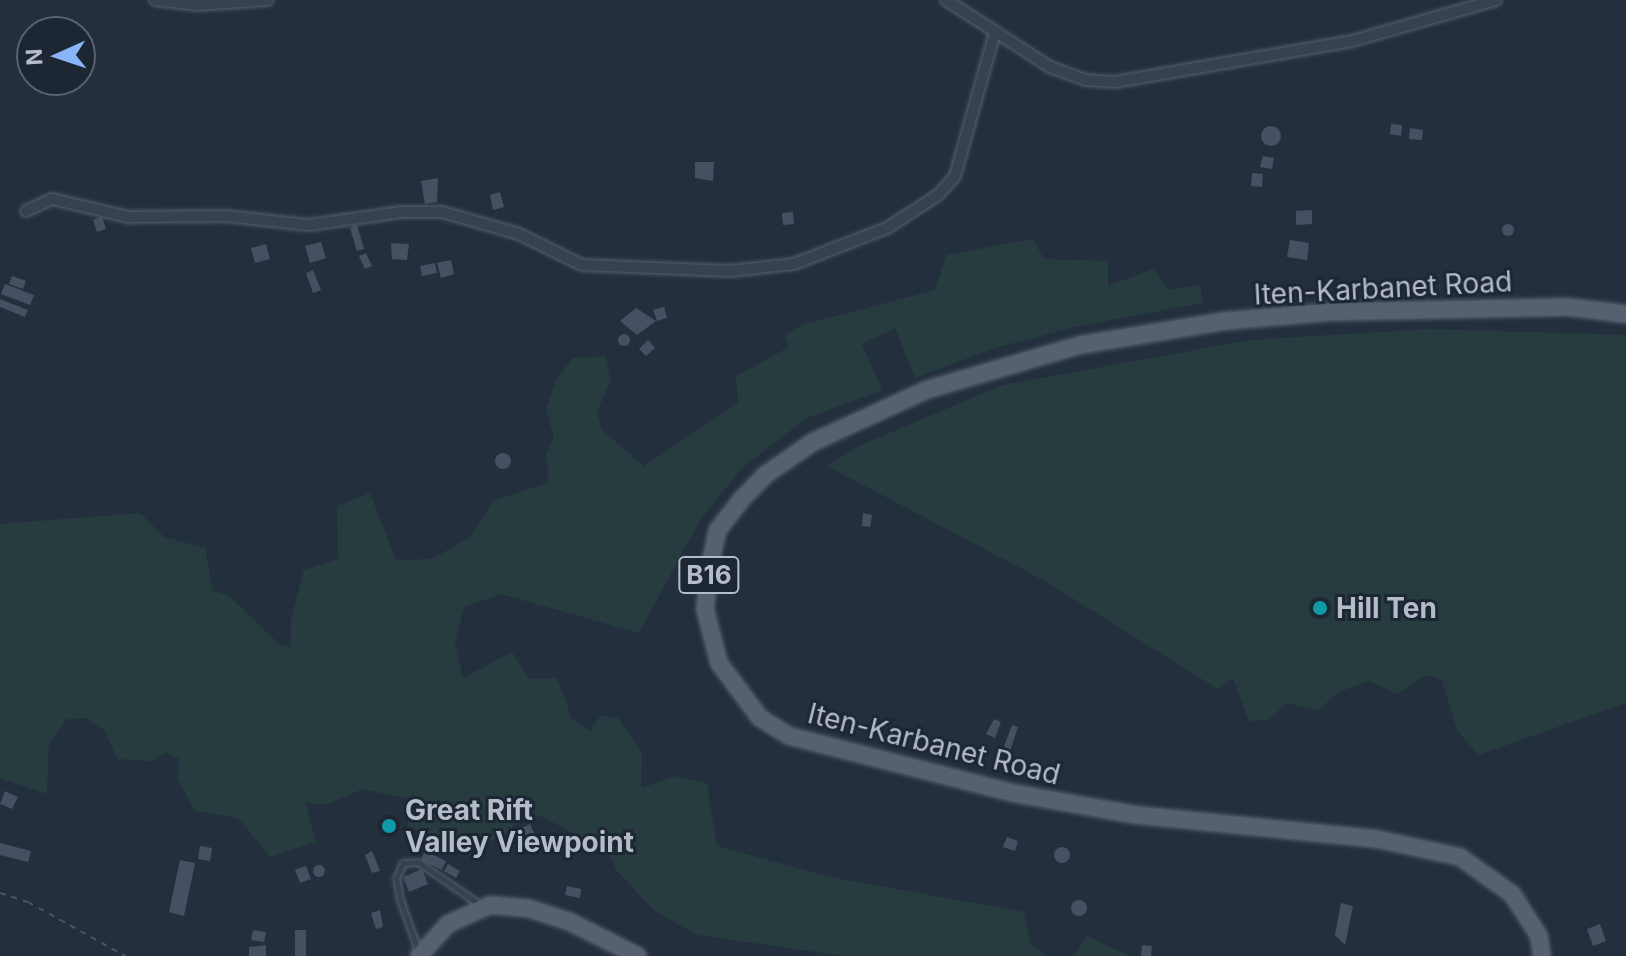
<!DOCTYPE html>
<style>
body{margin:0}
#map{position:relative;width:1626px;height:956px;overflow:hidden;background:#242f3e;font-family:Inter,sans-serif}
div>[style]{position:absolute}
.green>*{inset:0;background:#263c3f}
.building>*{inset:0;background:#455162}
.round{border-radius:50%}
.path>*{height:2px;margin-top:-1px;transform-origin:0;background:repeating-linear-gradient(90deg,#44595c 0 6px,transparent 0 12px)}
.roads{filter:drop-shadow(0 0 2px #565f6c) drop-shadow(0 0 2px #565f6c)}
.service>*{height:5px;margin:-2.5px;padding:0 2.5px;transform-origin:2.5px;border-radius:2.5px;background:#38414e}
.minor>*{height:10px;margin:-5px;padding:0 5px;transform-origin:5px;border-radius:5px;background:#38414e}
.primary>*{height:16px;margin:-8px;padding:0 8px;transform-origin:8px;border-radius:8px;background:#56606e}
.dots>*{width:22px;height:22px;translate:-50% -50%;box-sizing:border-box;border:4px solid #1d2633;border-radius:50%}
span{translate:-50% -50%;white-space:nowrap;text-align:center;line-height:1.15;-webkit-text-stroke:6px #1d2633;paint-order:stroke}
.shield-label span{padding:2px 6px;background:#1d2633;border:2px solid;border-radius:6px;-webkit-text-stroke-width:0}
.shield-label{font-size:26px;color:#b4bcc9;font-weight:700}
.street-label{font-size:28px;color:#b4bcc9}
.poi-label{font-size:28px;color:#b4bcc9;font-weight:700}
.left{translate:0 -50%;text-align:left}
.north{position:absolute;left:16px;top:16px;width:80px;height:80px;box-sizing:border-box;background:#1d2633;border:2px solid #59626f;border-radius:50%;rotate:267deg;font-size:22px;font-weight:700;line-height:32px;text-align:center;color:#b4bcc9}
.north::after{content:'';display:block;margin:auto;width:28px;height:36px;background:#8ab4f8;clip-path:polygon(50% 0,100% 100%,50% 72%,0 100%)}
</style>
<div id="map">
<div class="green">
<i style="clip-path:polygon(1033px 239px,1044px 259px,1108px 261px,1108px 286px,1153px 269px,1169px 290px,1200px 285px,1203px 303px,1078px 326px,995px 348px,915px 378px,895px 328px,862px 344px,882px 390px,807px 418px,743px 467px,700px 520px,639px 633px,501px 594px,464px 607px,455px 642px,463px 678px,512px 652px,529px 679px,557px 678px,572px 719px,590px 731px,600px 716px,618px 718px,642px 753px,641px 788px,677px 776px,707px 784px,717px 846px,830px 877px,1024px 912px,1031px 945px,1047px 956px,844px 956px,697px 935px,655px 911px,617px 871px,608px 852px,543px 817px,520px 814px,510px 831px,470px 852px,408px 826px,408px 799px,363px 789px,325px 805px,305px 802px,316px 842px,270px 857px,238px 818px,195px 811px,178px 779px,179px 759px,165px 752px,152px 761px,117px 759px,105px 731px,86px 718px,67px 719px,49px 743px,47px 794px,0 778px,0 524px,140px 513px,164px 537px,205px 548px,213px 591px,228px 595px,280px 645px,291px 647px,291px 619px,304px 570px,338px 559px,337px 506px,370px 493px,396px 560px,432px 559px,470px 537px,493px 501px,549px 482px,546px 454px,554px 438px,546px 408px,557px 378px,573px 358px,605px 356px,611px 380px,597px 411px,602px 430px,644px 466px,738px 403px,736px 376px,789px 347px,785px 335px,802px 325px,935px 290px,946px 255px)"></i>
<i style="clip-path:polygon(1430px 329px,1626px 335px,1626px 703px,1478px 755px,1457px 730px,1442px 680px,1426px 675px,1397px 694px,1369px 681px,1338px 692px,1318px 711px,1287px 703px,1268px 720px,1249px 721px,1233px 678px,1218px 689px,1045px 581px,827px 466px,861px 445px,1003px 385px,1250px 340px)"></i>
<i style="clip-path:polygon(1087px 936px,1130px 956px,1074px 956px)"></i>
</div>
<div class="building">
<i style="clip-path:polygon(1391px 124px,1402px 125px,1401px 136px,1390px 134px)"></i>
<i class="round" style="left:1261px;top:126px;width:20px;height:20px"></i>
<i style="clip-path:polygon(1410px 128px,1423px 130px,1422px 140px,1409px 139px)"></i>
<i style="clip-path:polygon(1263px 156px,1274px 158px,1272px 169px,1260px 167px)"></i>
<i style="clip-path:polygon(695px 162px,714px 162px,713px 181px,695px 178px)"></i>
<i style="clip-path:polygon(1252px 173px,1263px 174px,1262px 187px,1251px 186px)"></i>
<i style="clip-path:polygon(438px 178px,437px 202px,425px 204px,421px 181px)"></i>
<i style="clip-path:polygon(500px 192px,504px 207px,493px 210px,490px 195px)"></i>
<i style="clip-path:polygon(1312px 210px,1312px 224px,1296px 225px,1296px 211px)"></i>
<i style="clip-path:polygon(793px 212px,794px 224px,783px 225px,782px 213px)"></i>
<i style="clip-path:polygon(102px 217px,106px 229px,97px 232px,93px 220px)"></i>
<i class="round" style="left:1502px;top:224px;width:12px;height:12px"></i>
<i style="clip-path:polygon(357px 225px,364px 249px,357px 251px,350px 228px)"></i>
<i style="clip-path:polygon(1290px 240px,1309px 243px,1307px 260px,1287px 257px)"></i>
<i style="clip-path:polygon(321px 242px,326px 258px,310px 263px,305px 246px)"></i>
<i style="clip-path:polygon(391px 243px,409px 244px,407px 260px,392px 259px)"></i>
<i style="clip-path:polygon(266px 244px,270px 259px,255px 263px,251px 248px)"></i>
<i style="clip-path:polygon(366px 253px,372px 266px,365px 269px,359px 256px)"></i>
<i style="clip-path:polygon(451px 260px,454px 274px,441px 278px,437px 263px)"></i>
<i style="clip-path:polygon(435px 263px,437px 273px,422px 276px,420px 266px)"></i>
<i style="clip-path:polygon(313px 270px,321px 290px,313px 293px,306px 273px)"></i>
<i style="clip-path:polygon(12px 276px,26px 281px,23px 289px,9px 284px)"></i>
<i style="clip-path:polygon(5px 284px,34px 295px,30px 305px,1px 294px)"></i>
<i style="clip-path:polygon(0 299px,28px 310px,25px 317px,0 307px)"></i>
<i style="clip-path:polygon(664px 307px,667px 318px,657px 321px,653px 310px)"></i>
<i style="clip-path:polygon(636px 308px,656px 321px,637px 335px,620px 321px)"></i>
<i class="round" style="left:618px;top:334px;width:12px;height:12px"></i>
<i style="clip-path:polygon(648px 340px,655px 348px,646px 356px,639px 349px)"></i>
<i class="round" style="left:495px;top:453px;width:16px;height:16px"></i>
<i style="clip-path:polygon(863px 513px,872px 515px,870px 527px,862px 526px)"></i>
<i style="clip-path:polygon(994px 719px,1001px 722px,995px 738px,986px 734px)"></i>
<i style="clip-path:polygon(1012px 725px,1018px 727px,1010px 751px,1003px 749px)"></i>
<i style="clip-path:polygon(5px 791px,18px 797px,12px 809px,0 804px)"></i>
<i style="clip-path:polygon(530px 824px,535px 835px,527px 839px,522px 828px)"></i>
<i style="clip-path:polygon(1007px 837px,1018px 841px,1015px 851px,1003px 847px)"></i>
<i style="clip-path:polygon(0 843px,31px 851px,28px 862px,0 855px)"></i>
<i style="clip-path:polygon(200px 846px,212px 848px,210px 861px,198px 859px)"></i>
<i class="round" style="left:1054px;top:847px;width:16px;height:16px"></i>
<i style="clip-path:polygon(372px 851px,380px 871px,372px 873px,365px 855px)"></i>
<i style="clip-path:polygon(425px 851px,446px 861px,442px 870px,421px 860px)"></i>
<i style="clip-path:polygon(180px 860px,195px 863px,184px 916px,169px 912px)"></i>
<i style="clip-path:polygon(448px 864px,460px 871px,456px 878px,444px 871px)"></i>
<i class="round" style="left:313px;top:865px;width:12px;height:12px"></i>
<i style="clip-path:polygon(306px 866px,311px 879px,300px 883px,295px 870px)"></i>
<i style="clip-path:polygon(422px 869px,428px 884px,409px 892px,403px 877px)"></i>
<i style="clip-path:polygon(567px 886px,581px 889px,580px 898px,565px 895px)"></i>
<i class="round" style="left:1071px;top:900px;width:16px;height:16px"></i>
<i style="clip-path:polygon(1341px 903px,1353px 906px,1345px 945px,1335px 935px)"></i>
<i style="clip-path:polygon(380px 910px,383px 927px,376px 929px,371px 913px)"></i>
<i style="clip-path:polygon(1600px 924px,1606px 941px,1593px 946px,1587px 929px)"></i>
<i style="clip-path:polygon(253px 930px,266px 932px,264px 942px,251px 940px)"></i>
<i style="clip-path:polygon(295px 930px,306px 930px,306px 956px,295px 956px)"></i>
<i style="clip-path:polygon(266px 945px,266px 956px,249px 956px,249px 947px)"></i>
<i style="clip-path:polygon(1142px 945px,1152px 946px,1151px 956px,1141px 956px)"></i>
</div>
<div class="path">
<i style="left:0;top:893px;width:29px;rotate:18deg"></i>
<i style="left:28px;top:902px;width:111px;rotate:29.1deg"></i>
</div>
<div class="roads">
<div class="service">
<i style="left:418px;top:950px;width:53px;rotate:-109.8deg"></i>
<i style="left:400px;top:900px;width:22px;rotate:-100deg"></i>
<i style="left:396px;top:878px;width:17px;rotate:-65deg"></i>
<i style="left:403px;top:863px;width:15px;rotate:-4deg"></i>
<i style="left:418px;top:862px;width:74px;rotate:34.5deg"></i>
</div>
<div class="minor">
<i style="left:155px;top:0;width:43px;rotate:6.6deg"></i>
<i style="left:198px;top:5px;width:70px;rotate:-4.1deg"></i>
<i style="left:946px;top:0;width:124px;rotate:32.8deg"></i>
<i style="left:1050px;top:67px;width:37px;rotate:20deg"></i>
<i style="left:1085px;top:80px;width:30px;rotate:4deg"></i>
<i style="left:1115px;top:82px;width:241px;rotate:-9.8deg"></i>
<i style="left:1352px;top:41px;width:150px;rotate:-15.9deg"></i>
<i style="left:26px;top:211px;width:29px;rotate:-25deg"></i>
<i style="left:52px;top:199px;width:78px;rotate:13.3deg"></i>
<i style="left:128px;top:217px;width:98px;rotate:-0.6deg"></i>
<i style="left:226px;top:216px;width:83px;rotate:6.2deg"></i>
<i style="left:309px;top:225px;width:93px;rotate:-8deg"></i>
<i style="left:401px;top:212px;width:41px"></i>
<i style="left:442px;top:212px;width:80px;rotate:15.9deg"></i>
<i style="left:519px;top:234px;width:70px;rotate:26.2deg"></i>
<i style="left:582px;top:265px;width:148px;rotate:2.3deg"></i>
<i style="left:730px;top:271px;width:64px;rotate:-6.2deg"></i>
<i style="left:794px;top:264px;width:100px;rotate:-21.2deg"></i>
<i style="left:887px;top:228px;width:61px;rotate:-32.9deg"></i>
<i style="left:938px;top:195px;width:25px;rotate:-48deg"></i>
<i style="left:955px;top:176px;width:146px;rotate:-74.5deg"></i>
</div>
<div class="primary">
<i style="left:419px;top:956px;width:43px;rotate:-47.8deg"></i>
<i style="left:448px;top:924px;width:46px;rotate:-24.3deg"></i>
<i style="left:490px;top:905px;width:37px;rotate:5deg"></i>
<i style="left:527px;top:908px;width:43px;rotate:17.6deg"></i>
<i style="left:568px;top:921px;width:78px;rotate:26.6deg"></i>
<i style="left:1542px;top:956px;width:20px;rotate:-99deg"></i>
<i style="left:1539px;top:936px;width:50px;rotate:-122.7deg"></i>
<i style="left:1512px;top:894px;width:64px;rotate:-144.6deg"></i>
<i style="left:1460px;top:857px;width:85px;rotate:-167.8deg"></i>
<i style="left:1377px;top:839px;width:242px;rotate:-174.3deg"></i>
<i style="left:1136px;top:815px;width:125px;rotate:-169.9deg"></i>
<i style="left:1013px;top:793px;width:231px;rotate:-165.7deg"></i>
<i style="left:789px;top:736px;width:34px;rotate:-148deg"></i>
<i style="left:760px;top:718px;width:69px;rotate:-126.7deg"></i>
<i style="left:719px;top:663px;width:56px;rotate:-104.5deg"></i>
<i style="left:705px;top:609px;width:39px;rotate:-84deg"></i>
<i style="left:709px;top:570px;width:40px;rotate:-78deg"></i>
<i style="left:717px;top:531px;width:39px;rotate:-52deg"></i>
<i style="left:741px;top:500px;width:35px;rotate:-46deg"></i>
<i style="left:765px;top:475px;width:58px;rotate:-34.5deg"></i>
<i style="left:813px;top:442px;width:124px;rotate:-24.7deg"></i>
<i style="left:926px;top:390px;width:160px;rotate:-16.3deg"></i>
<i style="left:1080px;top:345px;width:147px;rotate:-9.4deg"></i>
<i style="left:1225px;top:321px;width:105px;rotate:-4.9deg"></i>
<i style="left:1330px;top:312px;width:238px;rotate:-1.2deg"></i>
<i style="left:1568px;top:307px;width:58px;rotate:6.9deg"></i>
</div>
</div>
<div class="dots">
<i style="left:1320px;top:608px;background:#0f9aa8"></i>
<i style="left:389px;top:826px;background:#0f9aa8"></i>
</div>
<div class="shield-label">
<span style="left:709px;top:575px">B16</span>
</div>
<div class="street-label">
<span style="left:1383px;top:288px;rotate:-3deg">Iten-Karbanet Road</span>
<span style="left:934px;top:744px;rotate:14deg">Iten-Karbanet Road</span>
</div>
<div class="poi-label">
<span class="left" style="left:1336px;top:608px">Hill Ten</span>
<span class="left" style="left:405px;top:826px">Great Rift<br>Valley Viewpoint</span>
</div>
<div class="north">N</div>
</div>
